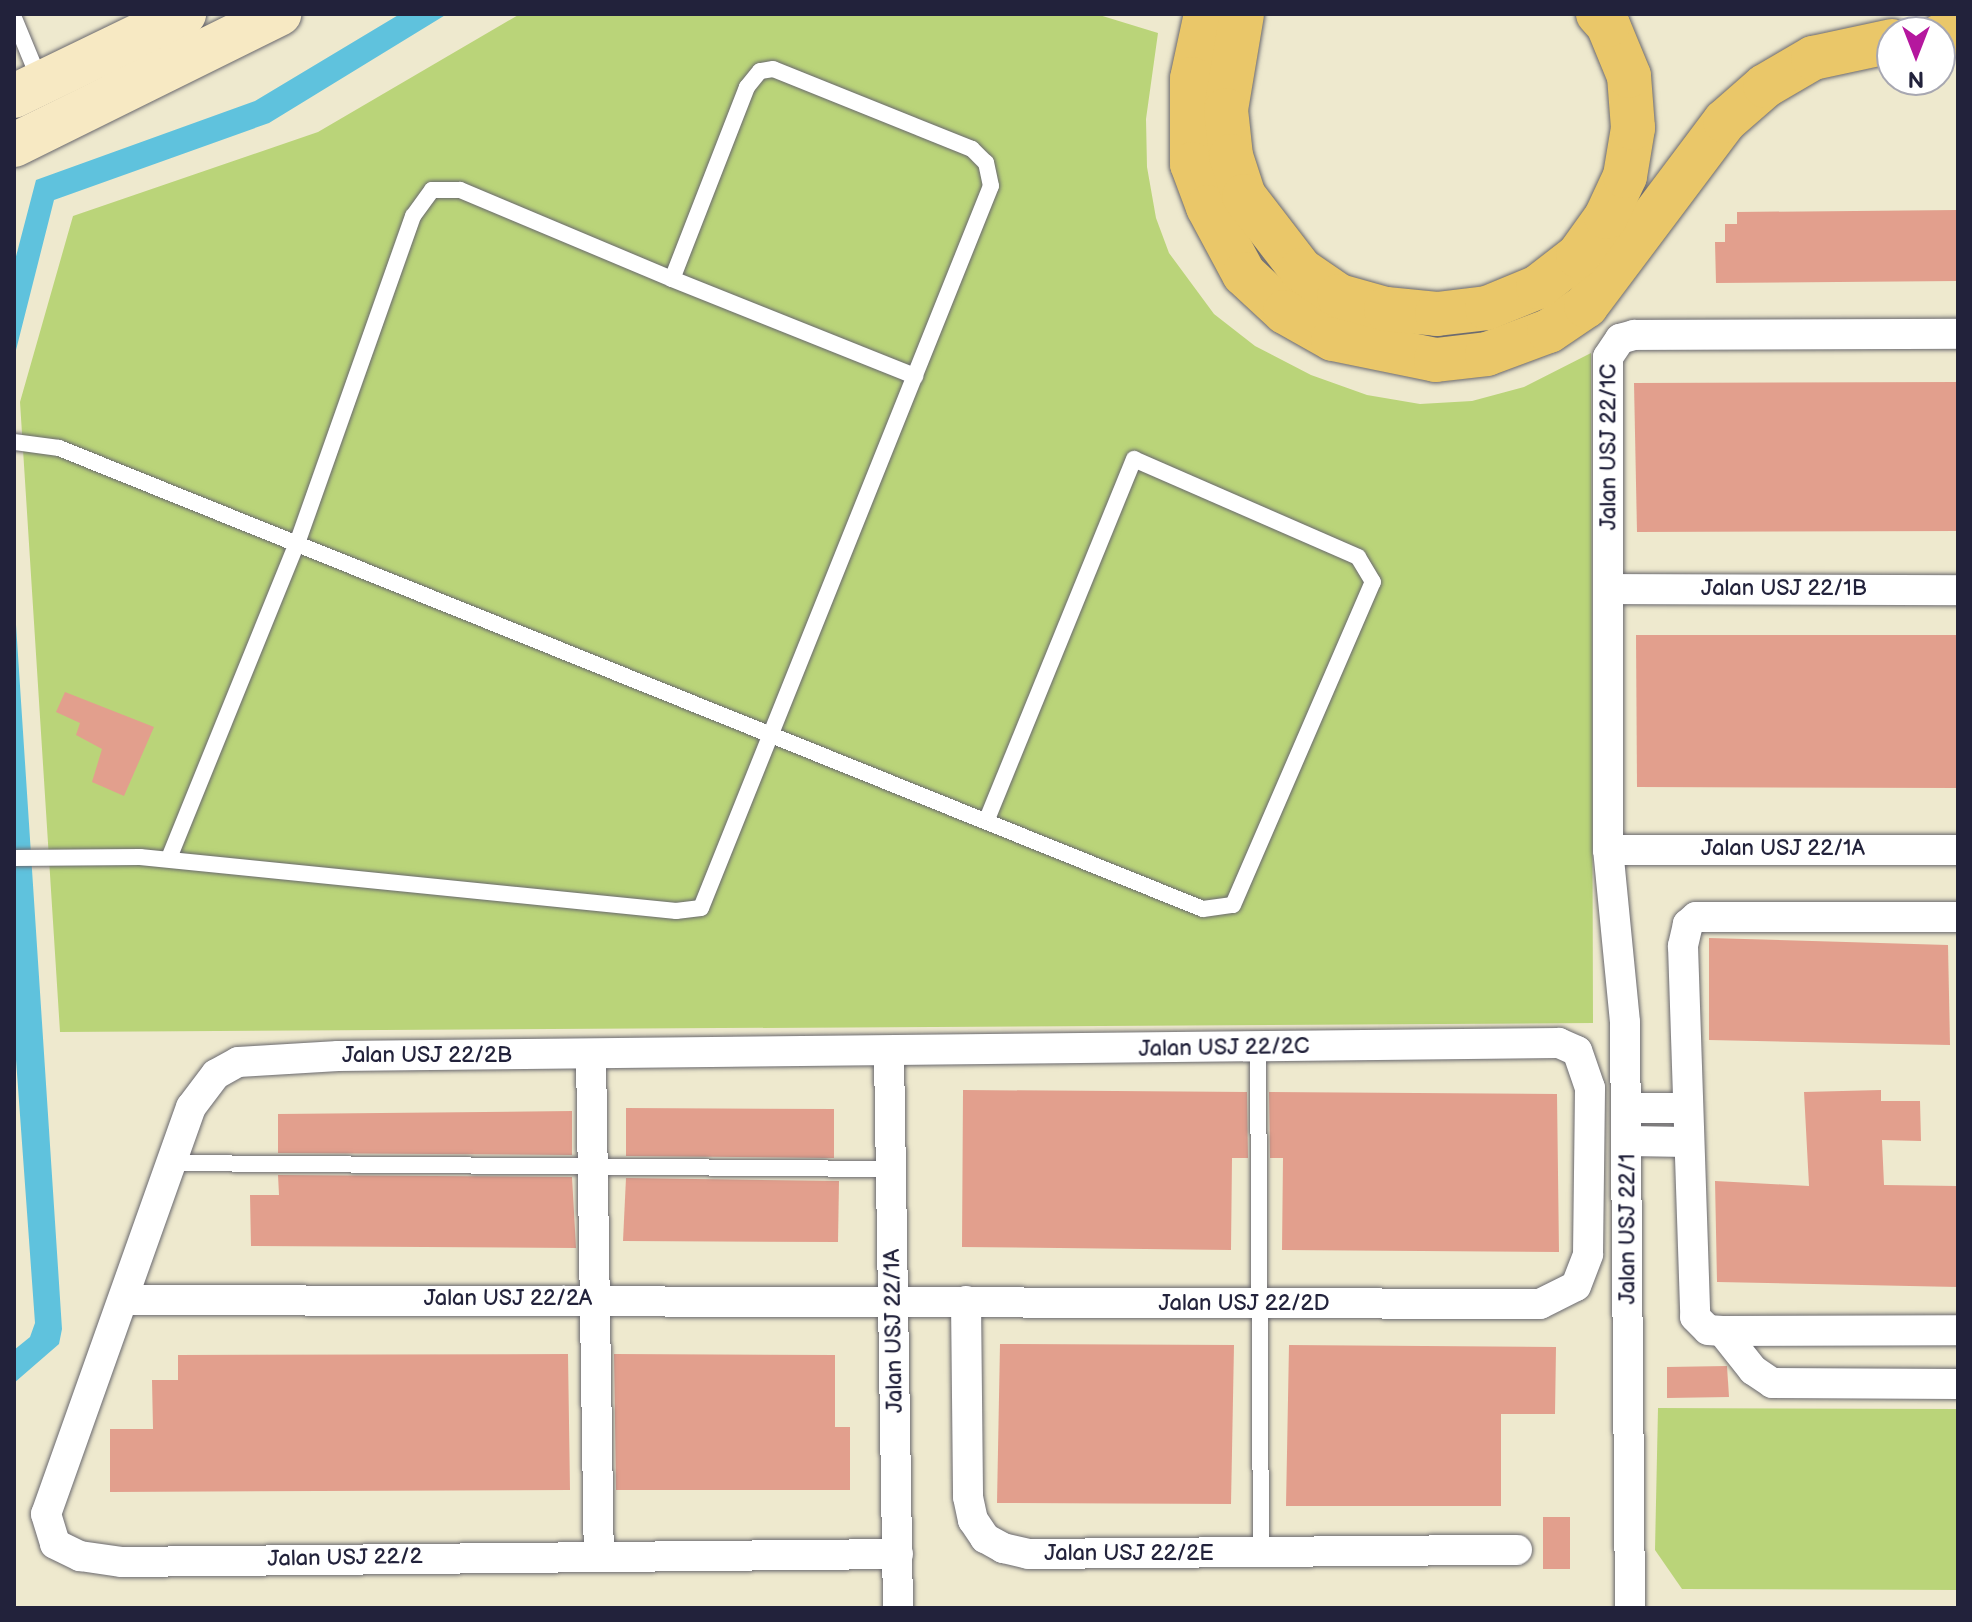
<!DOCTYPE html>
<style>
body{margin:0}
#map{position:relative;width:1972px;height:1622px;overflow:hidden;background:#eee9ce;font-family:"Balsamiq Sans",sans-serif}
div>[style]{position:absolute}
.green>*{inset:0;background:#bad479}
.water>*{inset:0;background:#5fc2dd}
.building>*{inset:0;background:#e29f8d}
.roads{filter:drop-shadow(0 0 2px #69686e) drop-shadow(0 0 2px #69686e)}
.lane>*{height:16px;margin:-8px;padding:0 8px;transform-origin:8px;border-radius:8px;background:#fff}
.street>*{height:30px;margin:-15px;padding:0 15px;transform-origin:15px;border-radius:15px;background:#fff}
.secondary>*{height:44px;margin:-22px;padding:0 22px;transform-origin:22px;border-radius:22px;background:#f7e9c3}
.highway>*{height:44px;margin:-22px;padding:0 22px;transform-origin:22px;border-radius:22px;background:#eac769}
span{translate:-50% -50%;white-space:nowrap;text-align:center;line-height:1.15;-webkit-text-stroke:6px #fff;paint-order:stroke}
.street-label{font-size:22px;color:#22223b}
.frame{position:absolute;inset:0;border:16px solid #22223b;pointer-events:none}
.north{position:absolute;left:1876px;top:16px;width:80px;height:80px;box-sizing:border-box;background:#fff;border:2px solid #a7a7b1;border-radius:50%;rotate:180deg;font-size:22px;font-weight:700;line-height:32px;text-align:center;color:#22223b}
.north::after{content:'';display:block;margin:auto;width:28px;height:36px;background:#b5179e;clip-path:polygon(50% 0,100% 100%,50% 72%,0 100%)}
</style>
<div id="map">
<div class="green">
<i style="clip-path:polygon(520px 14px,1096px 14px,1158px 33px,1146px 119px,1147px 167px,1156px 218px,1169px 253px,1214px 314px,1255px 346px,1311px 375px,1367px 395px,1420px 404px,1472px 401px,1524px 387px,1591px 353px,1593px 1023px,60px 1032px,20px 402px,73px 216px,318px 132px)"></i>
<i style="clip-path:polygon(1658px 1408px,1958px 1409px,1958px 1590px,1682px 1589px,1655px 1550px)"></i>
</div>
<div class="water">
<i style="clip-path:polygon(400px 14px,447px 14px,269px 123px,54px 200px,14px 358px,14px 264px,36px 180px,255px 101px)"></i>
<i style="clip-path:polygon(14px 594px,62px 1329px,59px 1344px,14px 1383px,14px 1350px,30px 1337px,35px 1323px,14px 1032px)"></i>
</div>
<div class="building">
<i style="clip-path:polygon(1958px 210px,1958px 281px,1716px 283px,1715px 242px,1725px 242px,1725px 224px,1737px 224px,1737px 212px)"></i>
<i style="clip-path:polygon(1958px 382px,1958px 531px,1637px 532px,1634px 383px)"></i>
<i style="clip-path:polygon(1636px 635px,1958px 635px,1958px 788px,1637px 787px)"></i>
<i style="clip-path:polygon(65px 692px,154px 727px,124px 796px,92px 782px,102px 749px,76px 735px,80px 723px,56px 712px)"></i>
<i style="clip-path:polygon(1709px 938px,1948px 945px,1950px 1045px,1709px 1040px)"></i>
<i style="clip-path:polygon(963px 1090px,1247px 1092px,1248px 1158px,1232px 1158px,1231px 1250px,962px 1247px)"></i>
<i style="clip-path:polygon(1881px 1090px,1881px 1101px,1920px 1101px,1921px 1141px,1882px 1140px,1884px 1185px,1957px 1186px,1958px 1287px,1717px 1282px,1715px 1181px,1809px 1186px,1804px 1092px)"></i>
<i style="clip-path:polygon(1269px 1092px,1557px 1094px,1559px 1252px,1282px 1250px,1283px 1158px,1270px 1158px)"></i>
<i style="clip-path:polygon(626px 1108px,834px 1109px,834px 1158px,626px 1156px)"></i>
<i style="clip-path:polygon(572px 1111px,572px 1155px,278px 1153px,278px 1114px)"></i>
<i style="clip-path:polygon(278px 1175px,572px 1177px,576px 1248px,251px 1246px,250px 1195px,279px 1195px)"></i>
<i style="clip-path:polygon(626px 1178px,839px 1181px,838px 1242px,623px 1241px)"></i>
<i style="clip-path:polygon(1000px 1344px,1234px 1345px,1231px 1504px,997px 1503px)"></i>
<i style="clip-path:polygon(1289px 1345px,1556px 1347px,1555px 1414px,1501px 1414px,1501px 1506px,1286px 1506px)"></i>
<i style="clip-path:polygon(568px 1354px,570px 1490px,110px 1492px,110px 1429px,153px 1429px,152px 1380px,178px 1380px,178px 1355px)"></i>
<i style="clip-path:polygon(614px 1354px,835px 1355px,835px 1427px,850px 1427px,850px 1490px,616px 1490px)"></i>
<i style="clip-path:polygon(1667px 1367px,1727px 1366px,1729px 1397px,1667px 1398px)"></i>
<i style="clip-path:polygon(1543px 1517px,1570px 1517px,1570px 1569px,1543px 1569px)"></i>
</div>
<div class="roads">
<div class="lane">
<i style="left:14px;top:18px;width:68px;rotate:67.6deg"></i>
<i style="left:672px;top:279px;width:262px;rotate:21.8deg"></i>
<i style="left:14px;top:442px;width:45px;rotate:7.6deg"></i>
<i style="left:59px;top:448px;width:1233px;rotate:21.95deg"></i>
<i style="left:1203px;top:909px;width:30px;rotate:-8deg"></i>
<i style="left:1233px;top:905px;width:352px;rotate:-66.6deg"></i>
<i style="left:1373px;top:582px;width:29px;rotate:-121deg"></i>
<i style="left:1358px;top:557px;width:244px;rotate:-156.4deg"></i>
<i style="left:1134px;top:459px;width:391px;rotate:112.2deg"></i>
<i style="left:14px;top:858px;width:126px;rotate:-0.5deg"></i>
<i style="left:140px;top:857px;width:539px;rotate:5.75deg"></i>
<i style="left:676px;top:911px;width:25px;rotate:-7deg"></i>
<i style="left:701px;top:908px;width:778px;rotate:-68.12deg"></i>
<i style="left:991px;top:186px;width:24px;rotate:-102deg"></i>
<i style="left:986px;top:163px;width:20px;rotate:-135deg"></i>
<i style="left:972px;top:149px;width:214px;rotate:-158.1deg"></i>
<i style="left:773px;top:69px;width:13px;rotate:171deg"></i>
<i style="left:760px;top:71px;width:21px;rotate:129deg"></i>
<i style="left:747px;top:87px;width:206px;rotate:111.3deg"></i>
<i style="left:672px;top:279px;width:230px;rotate:-157.2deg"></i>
<i style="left:460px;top:190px;width:28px;rotate:180deg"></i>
<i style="left:432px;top:190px;width:32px;rotate:126deg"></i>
<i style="left:413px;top:216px;width:347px;rotate:109.5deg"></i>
<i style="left:297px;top:543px;width:341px;rotate:112.1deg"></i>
<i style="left:1258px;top:1047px;width:506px;rotate:89.66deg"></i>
<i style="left:171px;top:1163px;width:720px;rotate:0.48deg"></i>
</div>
<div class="street">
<i style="left:1610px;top:589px;width:348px;rotate:0.2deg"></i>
<i style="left:1608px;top:850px;width:350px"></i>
<i style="left:1958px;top:917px;width:262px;rotate:180deg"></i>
<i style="left:1696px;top:917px;width:11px;rotate:139deg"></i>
<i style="left:1688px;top:924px;width:23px;rotate:103deg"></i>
<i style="left:1683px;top:946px;width:371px;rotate:88.1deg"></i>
<i style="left:1695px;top:1317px;width:18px;rotate:45deg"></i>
<i style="left:1708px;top:1330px;width:14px;rotate:4deg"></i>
<i style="left:1722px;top:1331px;width:50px;rotate:51.5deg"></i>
<i style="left:1753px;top:1370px;width:23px;rotate:34deg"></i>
<i style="left:1772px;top:1383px;width:186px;rotate:0.3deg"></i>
<i style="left:889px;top:1054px;width:554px;rotate:89.07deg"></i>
<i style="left:591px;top:1056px;width:499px;rotate:89.1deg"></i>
<i style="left:1627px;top:1108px;width:60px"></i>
<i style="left:1627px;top:1141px;width:61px;rotate:0.9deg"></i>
<i style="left:124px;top:1300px;width:1416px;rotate:0.16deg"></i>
<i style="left:1540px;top:1304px;width:40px;rotate:-26.6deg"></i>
<i style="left:1576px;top:1286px;width:34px;rotate:-69deg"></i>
<i style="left:1588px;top:1254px;width:166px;rotate:-89.3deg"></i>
<i style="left:1590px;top:1088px;width:39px;rotate:-109deg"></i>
<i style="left:1577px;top:1051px;width:20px;rotate:-156deg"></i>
<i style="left:1559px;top:1043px;width:1221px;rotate:179.39deg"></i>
<i style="left:338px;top:1056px;width:100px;rotate:176.6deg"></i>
<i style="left:238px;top:1062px;width:25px;rotate:151deg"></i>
<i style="left:216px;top:1074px;width:41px;rotate:127.1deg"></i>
<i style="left:191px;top:1107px;width:432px;rotate:109.6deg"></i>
<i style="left:46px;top:1514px;width:31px;rotate:73deg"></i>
<i style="left:55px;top:1544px;width:28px;rotate:26deg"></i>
<i style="left:80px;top:1556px;width:41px;rotate:8.3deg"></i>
<i style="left:121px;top:1562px;width:777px;rotate:-0.59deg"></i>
<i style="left:966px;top:1301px;width:196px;rotate:89.4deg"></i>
<i style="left:968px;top:1497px;width:24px;rotate:78deg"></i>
<i style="left:973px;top:1520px;width:22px;rotate:56deg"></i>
<i style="left:985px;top:1538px;width:21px;rotate:29deg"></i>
<i style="left:1003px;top:1548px;width:26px;rotate:13deg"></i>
<i style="left:1028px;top:1554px;width:489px;rotate:-0.5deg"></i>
<i style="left:1722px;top:1331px;width:236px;rotate:-0.2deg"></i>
<i style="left:1630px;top:1608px;width:586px;rotate:-90.49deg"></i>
<i style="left:1625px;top:1022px;width:173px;rotate:-95.6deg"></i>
<i style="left:1608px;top:850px;width:493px;rotate:-90deg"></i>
<i style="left:1608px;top:357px;width:22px;rotate:-56deg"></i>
<i style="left:1620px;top:339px;width:15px;rotate:-16deg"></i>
<i style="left:1634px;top:335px;width:324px;rotate:-0.2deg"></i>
</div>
<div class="secondary">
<i style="left:14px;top:96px;width:189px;rotate:-25.8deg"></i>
<i style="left:14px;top:145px;width:296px;rotate:-26.3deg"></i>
</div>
<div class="highway">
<i style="left:1206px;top:14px;width:66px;rotate:102.2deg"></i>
<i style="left:1192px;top:79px;width:85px;rotate:90deg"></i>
<i style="left:1192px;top:164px;width:46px;rotate:69.6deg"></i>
<i style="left:1208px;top:207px;width:76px;rotate:61.8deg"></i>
<i style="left:1244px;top:274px;width:56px;rotate:42.8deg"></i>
<i style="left:1285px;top:312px;width:55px;rotate:29.4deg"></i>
<i style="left:1333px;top:339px;width:105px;rotate:11.5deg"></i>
<i style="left:1436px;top:360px;width:51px;rotate:-6.7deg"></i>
<i style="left:1487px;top:354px;width:66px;rotate:-20.4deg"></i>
<i style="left:1549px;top:331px;width:45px;rotate:-34deg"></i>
<i style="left:1586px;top:306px;width:231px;rotate:-53.1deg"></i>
<i style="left:1725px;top:121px;width:53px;rotate:-41.2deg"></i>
<i style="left:1765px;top:86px;width:56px;rotate:-30.3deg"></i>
<i style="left:1813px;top:58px;width:81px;rotate:-12.1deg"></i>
<i style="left:1242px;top:14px;width:97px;rotate:99.5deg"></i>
<i style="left:1226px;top:110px;width:46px;rotate:83.8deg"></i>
<i style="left:1231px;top:156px;width:42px;rotate:72deg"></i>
<i style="left:1244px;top:196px;width:93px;rotate:52.4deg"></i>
<i style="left:1301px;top:270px;width:46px;rotate:34.4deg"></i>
<i style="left:1339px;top:296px;width:49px;rotate:15.5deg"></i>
<i style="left:1386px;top:309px;width:51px;rotate:5.6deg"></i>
<i style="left:1437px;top:314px;width:50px;rotate:-6.8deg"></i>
<i style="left:1487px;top:308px;width:55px;rotate:-22.4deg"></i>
<i style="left:1538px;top:287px;width:51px;rotate:-37.8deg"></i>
<i style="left:1578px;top:256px;width:48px;rotate:-54.3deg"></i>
<i style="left:1606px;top:217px;width:45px;rotate:-65.1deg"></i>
<i style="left:1625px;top:176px;width:49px;rotate:-80.5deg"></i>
<i style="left:1633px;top:128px;width:52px;rotate:-94.4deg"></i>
<i style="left:1629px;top:76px;width:55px;rotate:-112.4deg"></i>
<i style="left:1608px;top:25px;width:15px;rotate:-132deg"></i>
<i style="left:1940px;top:36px;width:18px;rotate:-6deg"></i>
</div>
</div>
<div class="street-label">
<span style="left:1609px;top:447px;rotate:-90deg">Jalan USJ 22/1C</span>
<span style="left:1784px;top:589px">Jalan USJ 22/1B</span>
<span style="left:1783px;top:849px">Jalan USJ 22/1A</span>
<span style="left:1224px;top:1048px;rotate:-1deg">Jalan USJ 22/2C</span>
<span style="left:427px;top:1056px">Jalan USJ 22/2B</span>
<span style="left:1628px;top:1229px;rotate:-90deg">Jalan USJ 22/1</span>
<span style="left:508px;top:1299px">Jalan USJ 22/2A</span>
<span style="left:1244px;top:1304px">Jalan USJ 22/2D</span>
<span style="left:894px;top:1331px;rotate:-91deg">Jalan USJ 22/1A</span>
<span style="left:1129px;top:1554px">Jalan USJ 22/2E</span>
<span style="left:345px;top:1558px;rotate:-1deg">Jalan USJ 22/2</span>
</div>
<div class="frame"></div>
<div class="north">N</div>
</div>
